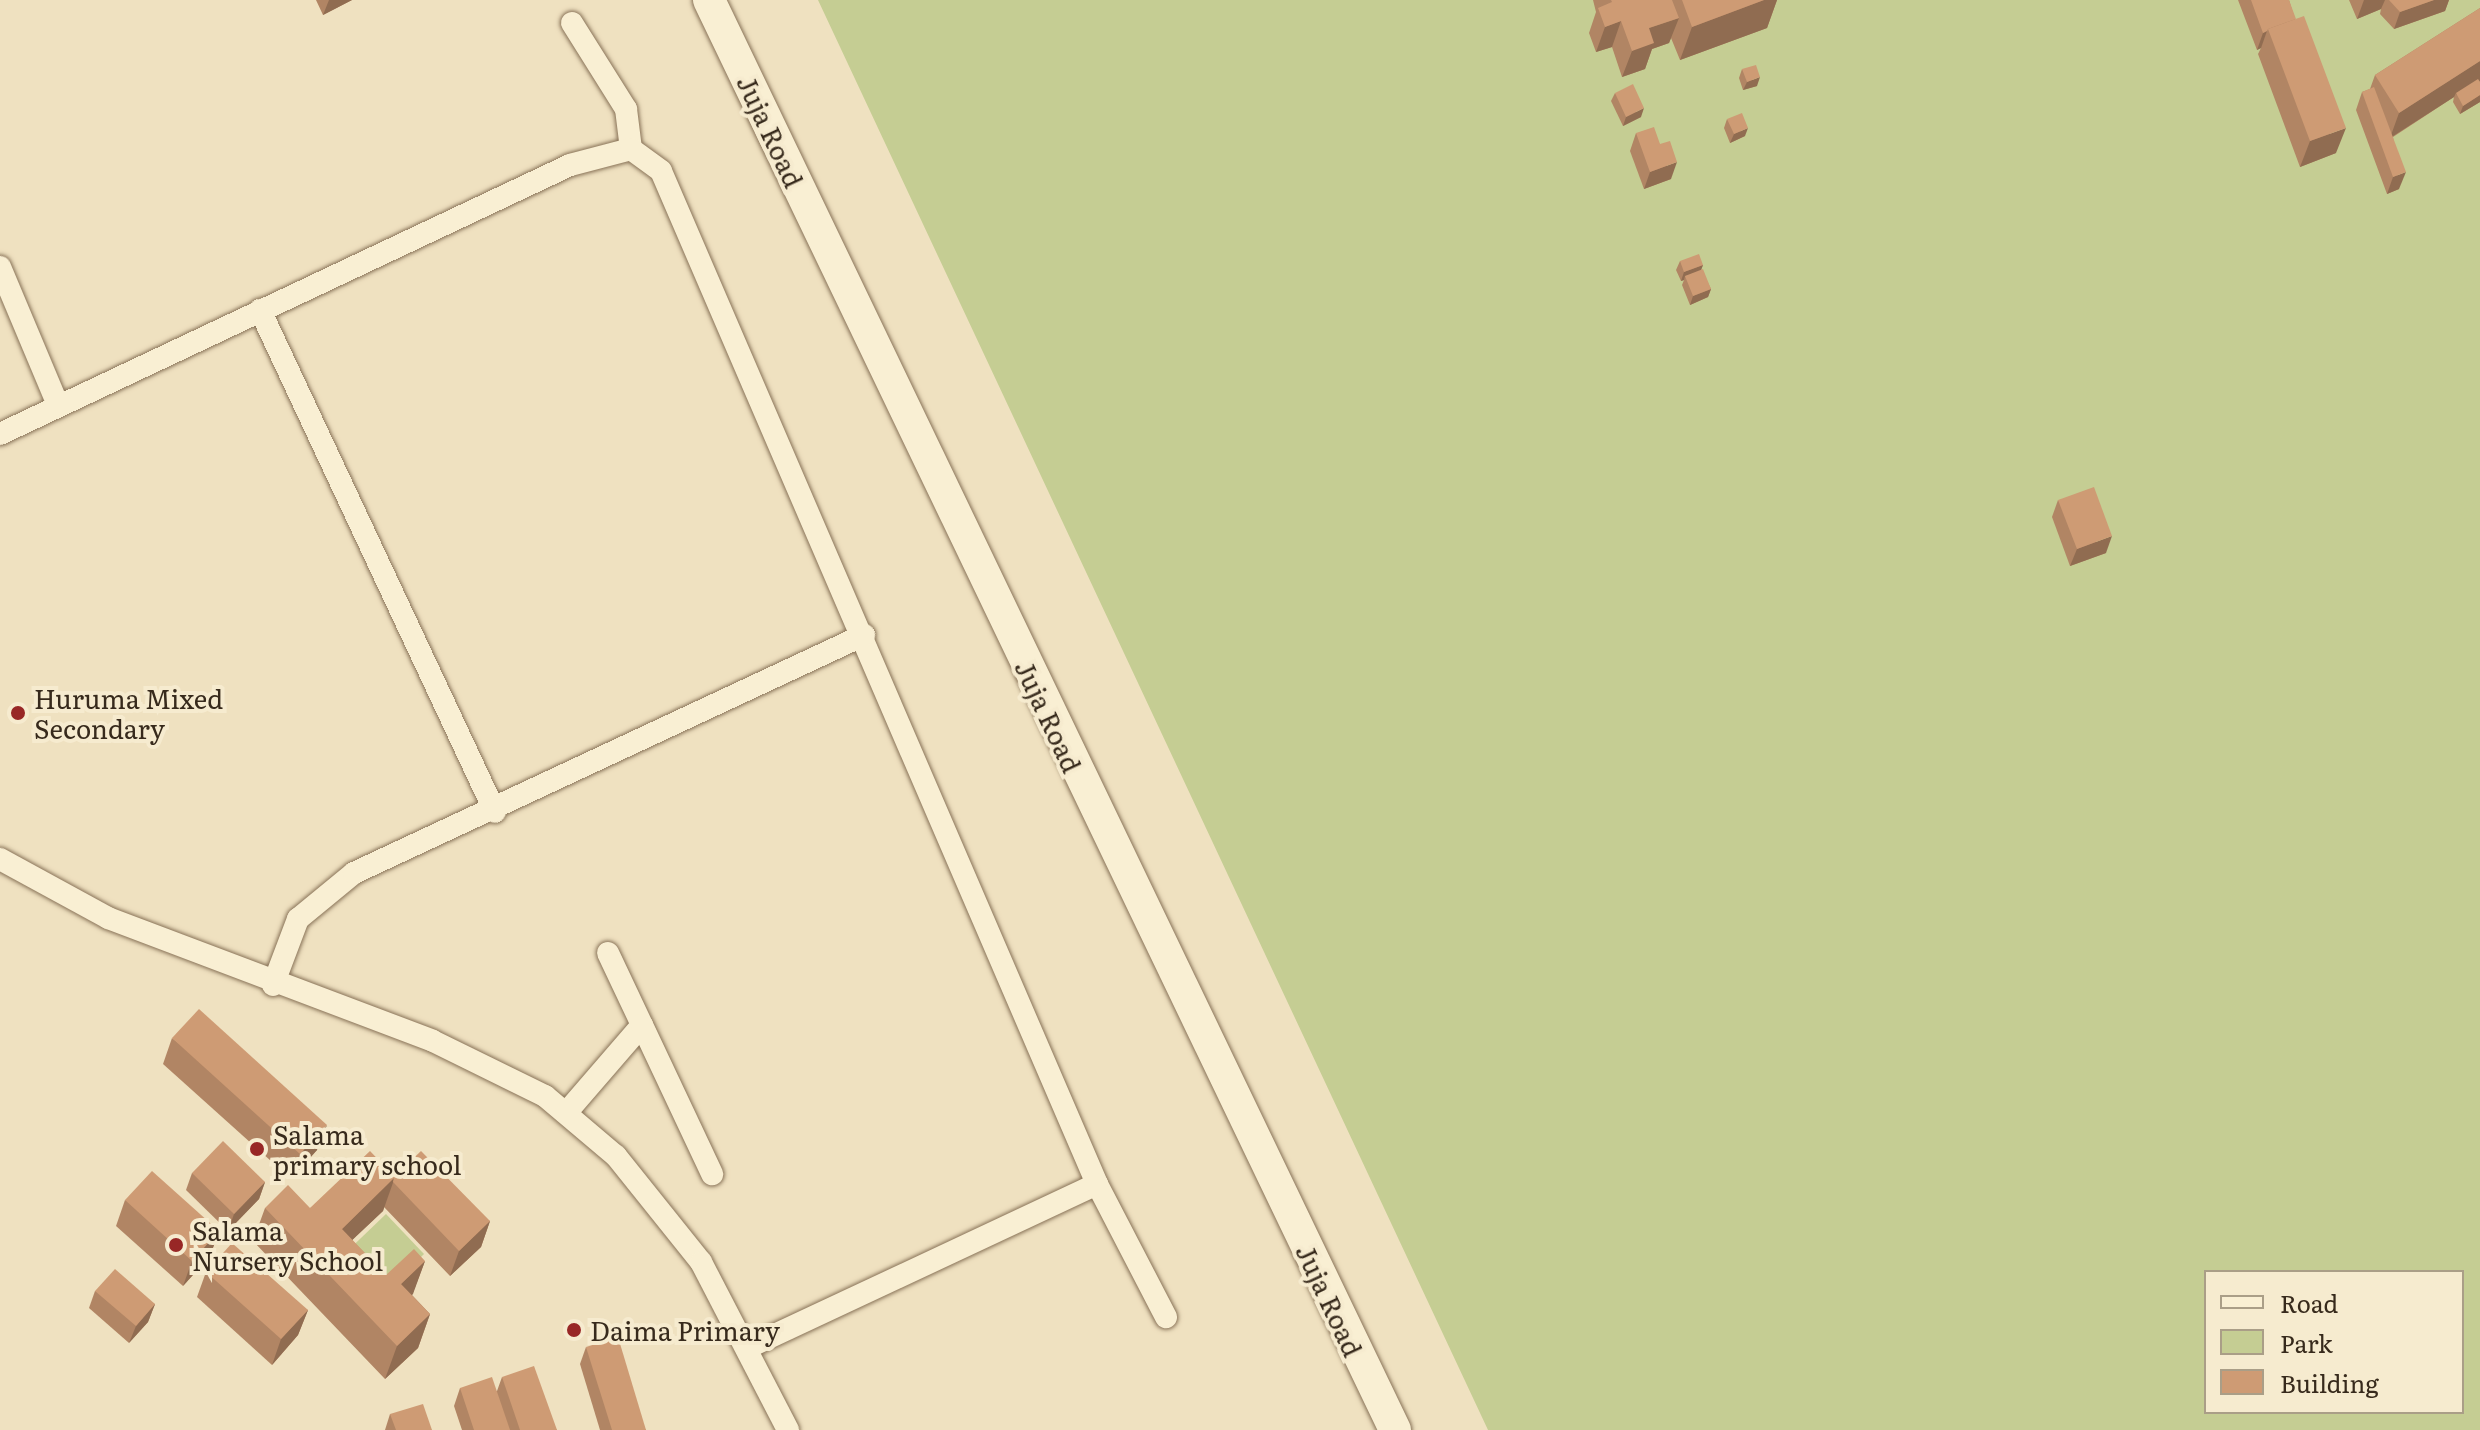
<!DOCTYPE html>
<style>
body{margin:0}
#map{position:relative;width:2480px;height:1430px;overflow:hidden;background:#efe1c0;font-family:Literata,serif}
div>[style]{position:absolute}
.green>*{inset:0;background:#c5cd93}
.roads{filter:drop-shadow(0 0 2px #887257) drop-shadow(0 0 2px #887257)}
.minor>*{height:22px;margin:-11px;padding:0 11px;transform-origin:11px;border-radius:11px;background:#f9efd3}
.secondary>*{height:32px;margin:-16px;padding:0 16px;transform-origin:16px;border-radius:16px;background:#f9efd3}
.wall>*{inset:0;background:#b18564}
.shaded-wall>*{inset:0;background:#906c51}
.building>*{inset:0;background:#ce9b74}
.dots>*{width:22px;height:22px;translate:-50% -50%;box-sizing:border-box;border:4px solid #f6ebcf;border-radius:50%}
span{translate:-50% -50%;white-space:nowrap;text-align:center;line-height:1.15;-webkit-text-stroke:8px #f6ebcf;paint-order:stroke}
.street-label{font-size:26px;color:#372a1c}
.poi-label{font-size:26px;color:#372a1c}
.left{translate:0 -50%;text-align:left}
.legend{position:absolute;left:2204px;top:1270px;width:260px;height:144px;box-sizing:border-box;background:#f6ebcf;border:2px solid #aa9e87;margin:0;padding:10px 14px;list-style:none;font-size:24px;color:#372a1c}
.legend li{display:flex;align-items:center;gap:16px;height:40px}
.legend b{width:40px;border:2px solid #aa9e87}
</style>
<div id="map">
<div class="green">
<i style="clip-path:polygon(evenodd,818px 0,2480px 0,2480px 1430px,1488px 1430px,818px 0,2206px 1272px,2462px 1272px,2462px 1412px,2206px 1412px,2206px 1272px)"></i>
<i style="clip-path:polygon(386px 1214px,424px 1254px,375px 1303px,336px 1262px)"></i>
</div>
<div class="roads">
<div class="minor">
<i style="left:572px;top:23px;width:102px;rotate:57.9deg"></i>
<i style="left:626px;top:109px;width:40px;rotate:82.9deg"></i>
<i style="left:0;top:267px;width:150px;rotate:67.2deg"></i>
<i style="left:260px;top:310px;width:554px;rotate:64.91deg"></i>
<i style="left:0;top:434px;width:630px;rotate:-25.26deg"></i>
<i style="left:570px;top:165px;width:63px;rotate:-14.7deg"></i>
<i style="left:631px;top:149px;width:37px;rotate:36deg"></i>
<i style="left:661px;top:171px;width:1103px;rotate:66.71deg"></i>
<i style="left:1097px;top:1184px;width:382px;rotate:154.9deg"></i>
<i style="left:0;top:859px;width:123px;rotate:28.6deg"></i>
<i style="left:108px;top:918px;width:347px;rotate:20.7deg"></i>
<i style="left:433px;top:1041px;width:125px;rotate:26.2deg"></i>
<i style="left:545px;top:1096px;width:93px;rotate:40.2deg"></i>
<i style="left:616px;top:1156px;width:136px;rotate:51.3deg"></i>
<i style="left:701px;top:1262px;width:189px;rotate:62.6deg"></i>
<i style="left:608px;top:953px;width:80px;rotate:64.7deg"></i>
<i style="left:273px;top:985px;width:71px;rotate:-69.3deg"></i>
<i style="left:298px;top:919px;width:72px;rotate:-39.4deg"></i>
<i style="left:354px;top:873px;width:563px;rotate:-25.02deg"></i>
<i style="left:566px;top:1113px;width:116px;rotate:-49.2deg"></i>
<i style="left:642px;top:1025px;width:165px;rotate:64.8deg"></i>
<i style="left:1097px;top:1184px;width:150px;rotate:62.6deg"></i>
</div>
<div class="secondary">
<i style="left:709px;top:0;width:1586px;rotate:64.37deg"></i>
</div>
</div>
<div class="wall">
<i style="clip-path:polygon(316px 0,352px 0,323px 15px)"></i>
<i style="clip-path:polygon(1593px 0,1777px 0,1767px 28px,1680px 60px,1671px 38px,1669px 43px,1652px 49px,1645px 69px,1622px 77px,1612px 47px,1596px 52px,1589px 33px,1596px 12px)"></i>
<i style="clip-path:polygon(2238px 0,2289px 0,2336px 153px,2300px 167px,2258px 54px,2261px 48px,2257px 50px)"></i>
<i style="clip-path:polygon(2349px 0,2449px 0,2445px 11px,2394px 29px,2380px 14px,2381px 9px,2357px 19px)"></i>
<i style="clip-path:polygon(2480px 8px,2480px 102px,2460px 114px,2453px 102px,2454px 97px,2393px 137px,2399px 189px,2387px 194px,2356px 110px,2362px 92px,2370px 89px,2375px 75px)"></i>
<i style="clip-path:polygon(1742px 69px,1757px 86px,1743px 90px,1739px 78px)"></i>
<i style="clip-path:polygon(1615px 93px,1641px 117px,1623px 126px,1611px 101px)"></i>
<i style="clip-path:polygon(1727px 119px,1745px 136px,1730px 143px,1724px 128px)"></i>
<i style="clip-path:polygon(1636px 133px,1660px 144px,1671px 179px,1644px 189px,1630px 151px)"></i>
<i style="clip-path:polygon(1680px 261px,1703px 265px,1701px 269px,1711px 289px,1708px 297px,1690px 305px,1682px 285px,1684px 280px,1681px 281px,1676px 270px)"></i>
<i style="clip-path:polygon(2058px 500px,2106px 553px,2070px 566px,2052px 517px)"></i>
<i style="clip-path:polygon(172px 1038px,317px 1150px,291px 1179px,163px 1064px)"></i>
<i style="clip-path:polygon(192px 1173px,265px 1182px,259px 1199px,228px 1231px,186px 1190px)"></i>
<i style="clip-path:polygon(394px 1177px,490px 1221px,481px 1247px,450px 1276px,384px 1207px,383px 1211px,352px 1240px,386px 1275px,425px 1261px,412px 1295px,430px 1314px,418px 1348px,385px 1379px,253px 1241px,265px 1208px,310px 1208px)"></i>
<i style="clip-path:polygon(125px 1200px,219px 1231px,210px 1256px,183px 1286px,116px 1226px)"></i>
<i style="clip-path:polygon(206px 1272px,308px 1310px,298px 1335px,272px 1365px,197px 1297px)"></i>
<i style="clip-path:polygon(95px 1291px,155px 1304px,148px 1322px,129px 1343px,89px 1308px)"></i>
<i style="clip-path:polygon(586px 1347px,646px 1430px,600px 1430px,580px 1364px)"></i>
<i style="clip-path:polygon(502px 1377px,557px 1430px,462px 1430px,454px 1406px,460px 1388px,497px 1391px)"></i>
<i style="clip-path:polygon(390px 1414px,432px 1430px,385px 1430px)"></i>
</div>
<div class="shaded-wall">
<i style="clip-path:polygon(329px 0,352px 0,323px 15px)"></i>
<i style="clip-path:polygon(1764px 0,1777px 0,1767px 28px,1680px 60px,1692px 27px)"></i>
<i style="clip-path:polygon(2364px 0,2385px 0,2381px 9px,2357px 19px)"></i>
<i style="clip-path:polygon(2434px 0,2449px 0,2445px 11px,2394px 29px,2400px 12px)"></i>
<i style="clip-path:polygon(1679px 18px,1669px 43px,1652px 49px,1645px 69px,1622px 77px,1632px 51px,1649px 28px)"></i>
<i style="clip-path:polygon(1621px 21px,1612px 47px,1596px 52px,1605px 27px)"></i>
<i style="clip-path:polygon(2267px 31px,2261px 48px,2257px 50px,2263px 33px)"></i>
<i style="clip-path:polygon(2480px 61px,2480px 81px,2457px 95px,2456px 93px,2454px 97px,2390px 138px,2399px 113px)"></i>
<i style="clip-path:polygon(1760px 77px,1757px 86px,1743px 90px,1747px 82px)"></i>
<i style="clip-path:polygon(2480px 95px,2480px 102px,2460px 114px,2463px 106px)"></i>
<i style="clip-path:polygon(1644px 108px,1641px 117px,1623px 126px,1626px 117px)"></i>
<i style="clip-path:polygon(1748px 128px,1745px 136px,1730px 143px,1734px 134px)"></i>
<i style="clip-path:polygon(2346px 128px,2336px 153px,2300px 167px,2310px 141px)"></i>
<i style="clip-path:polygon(1677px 162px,1671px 179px,1644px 189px,1650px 172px)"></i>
<i style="clip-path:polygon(2406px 172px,2399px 189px,2387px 194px,2393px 177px)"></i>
<i style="clip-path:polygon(1703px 265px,1700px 273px,1685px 276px,1684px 280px,1681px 281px,1684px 272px)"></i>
<i style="clip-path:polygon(1711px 289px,1708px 297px,1690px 305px,1693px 296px)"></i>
<i style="clip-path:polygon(2112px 536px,2106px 553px,2070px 566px,2077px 549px)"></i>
<i style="clip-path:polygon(327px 1125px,317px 1150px,291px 1179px,300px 1154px)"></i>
<i style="clip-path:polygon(395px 1177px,383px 1211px,329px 1262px,342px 1229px)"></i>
<i style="clip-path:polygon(265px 1182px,259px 1199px,228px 1231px,234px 1214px)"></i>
<i style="clip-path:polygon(490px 1221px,481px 1247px,450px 1276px,459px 1251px)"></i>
<i style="clip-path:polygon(219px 1231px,210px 1256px,183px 1286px,192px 1261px)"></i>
<i style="clip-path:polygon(425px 1261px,413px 1294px,389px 1317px,401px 1284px)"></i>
<i style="clip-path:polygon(155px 1304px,148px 1322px,129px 1343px,136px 1326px)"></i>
<i style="clip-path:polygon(308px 1310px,298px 1335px,272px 1365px,281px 1339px)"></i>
<i style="clip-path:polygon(430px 1314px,418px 1348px,385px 1379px,397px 1346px)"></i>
</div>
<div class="building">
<i style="clip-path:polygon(1611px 0,1672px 0,1679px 18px,1649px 28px,1654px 43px,1632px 51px,1621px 21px,1605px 27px,1598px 8px,1612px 2px)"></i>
<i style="clip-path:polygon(1682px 0,1764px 0,1692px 27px)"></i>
<i style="clip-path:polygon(2251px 0,2289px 0,2296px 19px,2268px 29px,2267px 31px,2263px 33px)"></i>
<i style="clip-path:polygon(2389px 0,2434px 0,2400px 12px)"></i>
<i style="clip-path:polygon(2480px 8px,2480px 61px,2399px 113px,2375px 75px)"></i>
<i style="clip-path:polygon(2304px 16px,2346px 128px,2310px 141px,2268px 29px)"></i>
<i style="clip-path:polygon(1756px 65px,1760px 77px,1747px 82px,1742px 69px)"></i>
<i style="clip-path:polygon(2478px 79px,2480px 82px,2480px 95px,2463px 106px,2456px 93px)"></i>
<i style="clip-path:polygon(1633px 84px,1644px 108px,1626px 117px,1615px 93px)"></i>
<i style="clip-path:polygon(2374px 87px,2406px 172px,2393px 177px,2362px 92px)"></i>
<i style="clip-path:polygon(1742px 113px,1748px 128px,1734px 134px,1727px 119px)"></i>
<i style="clip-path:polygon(1654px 127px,1660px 144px,1670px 141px,1677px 162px,1650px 172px,1636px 133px)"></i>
<i style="clip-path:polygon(1699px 254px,1703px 265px,1684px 272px,1680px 261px)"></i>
<i style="clip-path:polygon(1703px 269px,1711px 289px,1693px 296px,1685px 276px)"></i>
<i style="clip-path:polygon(2094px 487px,2112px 536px,2077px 549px,2058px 500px)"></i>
<i style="clip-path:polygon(199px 1009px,327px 1125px,300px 1154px,172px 1038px)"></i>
<i style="clip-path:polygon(223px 1141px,265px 1182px,234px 1214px,192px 1173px)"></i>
<i style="clip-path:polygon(370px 1151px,395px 1177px,342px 1229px,386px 1275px,414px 1249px,425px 1261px,401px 1284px,430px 1314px,397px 1346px,265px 1208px,288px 1185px,310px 1208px)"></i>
<i style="clip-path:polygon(421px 1151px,490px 1221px,459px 1251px,393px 1182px,394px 1177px)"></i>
<i style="clip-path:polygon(152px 1171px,219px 1231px,192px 1261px,125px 1200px)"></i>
<i style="clip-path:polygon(232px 1243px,308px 1310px,281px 1339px,206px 1272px)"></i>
<i style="clip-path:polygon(115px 1269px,155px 1304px,136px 1326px,95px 1291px)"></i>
<i style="clip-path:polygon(618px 1337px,646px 1430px,612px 1430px,586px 1347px)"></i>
<i style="clip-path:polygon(534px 1366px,557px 1430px,520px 1430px,502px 1377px)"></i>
<i style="clip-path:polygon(492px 1377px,510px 1430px,474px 1430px,460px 1388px)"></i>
<i style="clip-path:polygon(423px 1404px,432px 1430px,396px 1430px,390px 1414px)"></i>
</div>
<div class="dots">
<i style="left:18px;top:713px;background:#982726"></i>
<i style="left:257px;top:1149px;background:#982726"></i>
<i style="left:176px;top:1245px;background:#982726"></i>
<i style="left:574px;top:1330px;background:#982726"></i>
</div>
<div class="street-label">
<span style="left:771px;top:131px;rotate:65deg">Juja Road</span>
<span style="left:1049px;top:716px;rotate:65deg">Juja Road</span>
<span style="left:1330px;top:1300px;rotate:65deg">Juja Road</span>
</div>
<div class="poi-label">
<span class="left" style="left:34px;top:713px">Huruma Mixed<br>Secondary</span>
<span class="left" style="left:273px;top:1149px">Salama<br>primary school</span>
<span class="left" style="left:192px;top:1245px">Salama<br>Nursery School</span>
<span class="left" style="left:590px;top:1330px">Daima Primary</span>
</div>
<ul class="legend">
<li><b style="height:10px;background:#f9efd3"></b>Road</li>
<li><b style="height:22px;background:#c5cd93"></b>Park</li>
<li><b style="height:22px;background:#ce9b74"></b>Building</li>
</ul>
</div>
